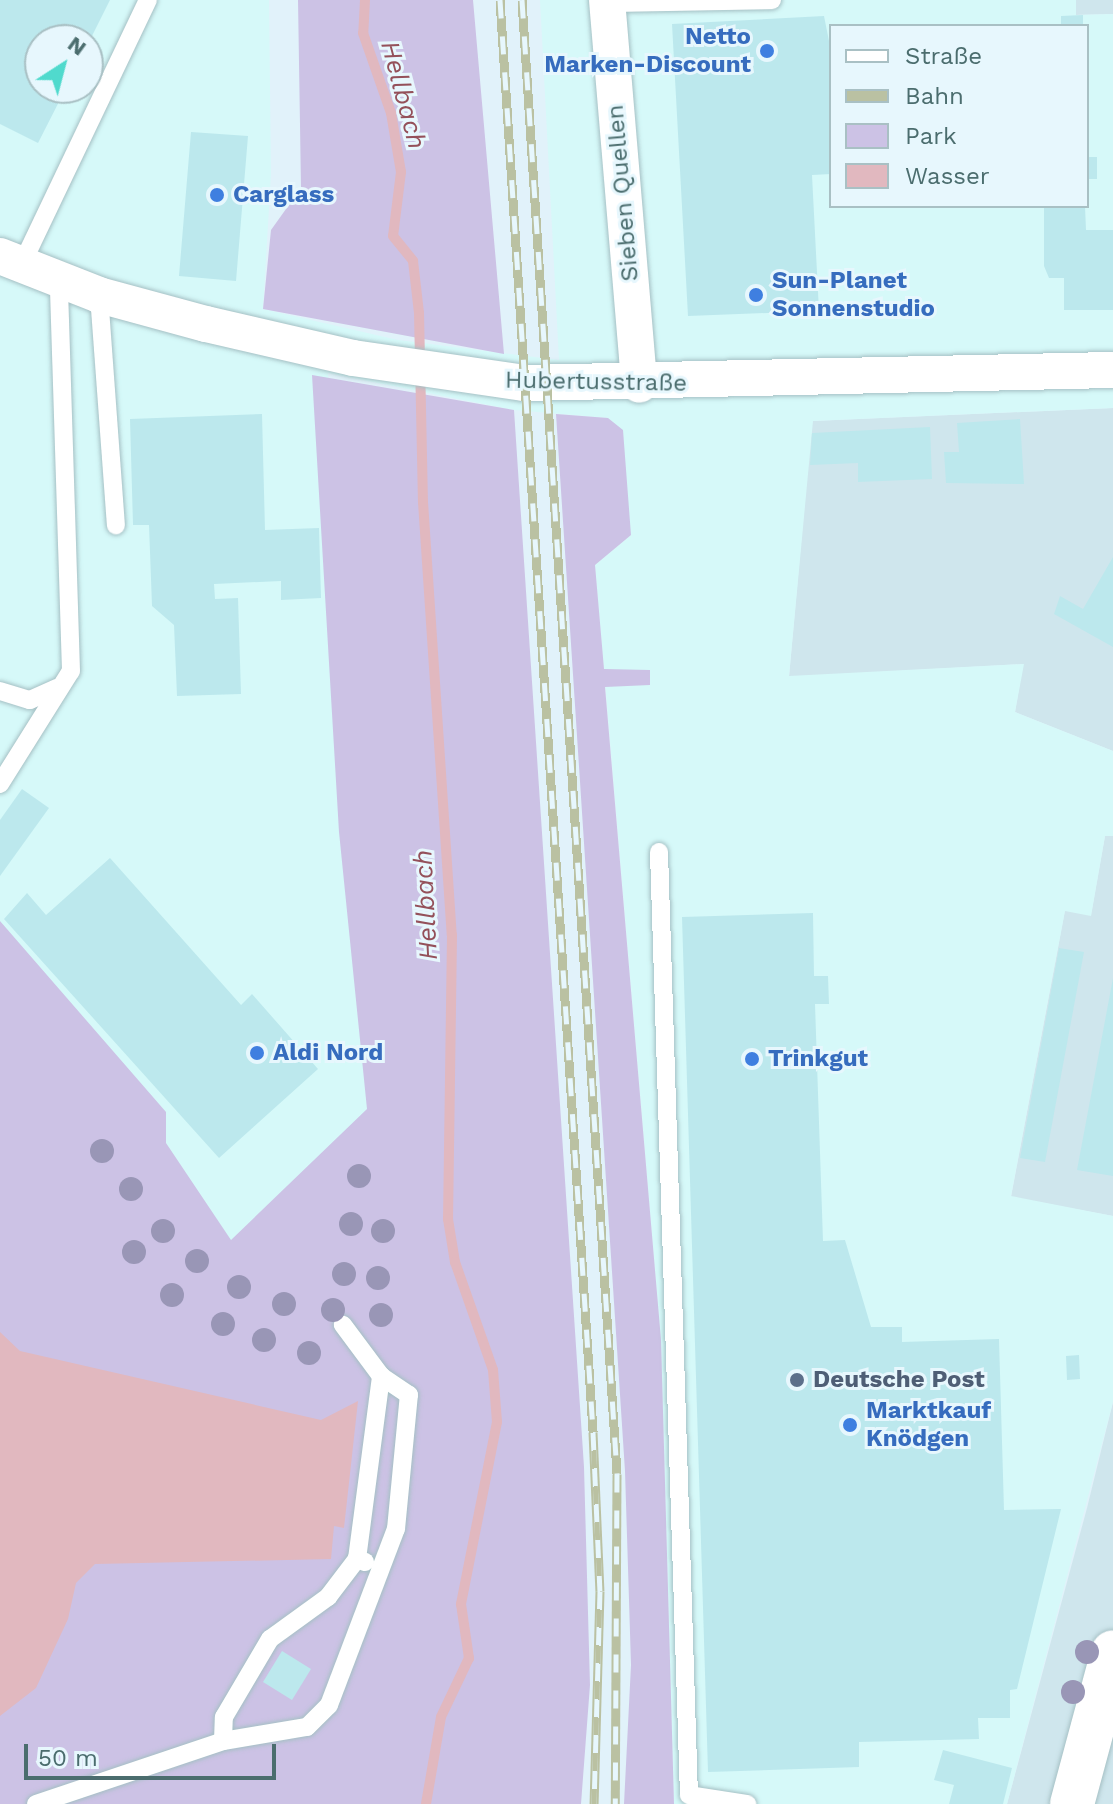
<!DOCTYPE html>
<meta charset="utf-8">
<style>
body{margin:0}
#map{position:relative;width:1113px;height:1804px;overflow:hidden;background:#e1f2fa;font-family:"Work Sans",sans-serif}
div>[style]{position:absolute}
.residential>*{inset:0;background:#cfe6ed}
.commercial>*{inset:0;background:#d6f9f9}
.green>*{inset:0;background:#ccc2e5}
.water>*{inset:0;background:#e1b8bf}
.stream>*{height:10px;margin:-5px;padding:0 5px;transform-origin:5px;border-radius:5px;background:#e1b8bf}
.building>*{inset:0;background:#bce8ed}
.roads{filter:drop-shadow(0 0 2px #a5c0c4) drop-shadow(0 0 2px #a5c0c4)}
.service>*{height:18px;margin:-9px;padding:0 9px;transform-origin:9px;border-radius:9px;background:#fff}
.minor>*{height:36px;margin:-18px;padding:0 18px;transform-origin:18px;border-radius:18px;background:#fff}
.secondary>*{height:44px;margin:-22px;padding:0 22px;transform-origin:22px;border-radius:22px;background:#fff}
.rail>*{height:9px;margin-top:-4.5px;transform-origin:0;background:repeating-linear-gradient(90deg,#e7f7fd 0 18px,#bac1a2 0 36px);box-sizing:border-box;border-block:2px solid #bac1a2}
.trees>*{width:24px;height:24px;margin:-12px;border-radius:50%;background:#9996b6}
.dots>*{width:22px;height:22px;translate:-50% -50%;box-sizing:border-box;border:4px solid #e7f7fd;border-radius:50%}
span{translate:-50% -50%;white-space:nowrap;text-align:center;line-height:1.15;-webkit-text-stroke:6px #e7f7fd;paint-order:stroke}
.shop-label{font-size:24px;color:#366cbe;font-weight:700}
.right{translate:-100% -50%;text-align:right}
.left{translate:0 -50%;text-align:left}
.street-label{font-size:24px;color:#4b6d6e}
.service-label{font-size:24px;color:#4e5e75;font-weight:700}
.water-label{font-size:26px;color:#94505a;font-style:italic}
.legend{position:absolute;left:829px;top:24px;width:260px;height:184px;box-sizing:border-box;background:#e7f7fd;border:2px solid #a9c0c4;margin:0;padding:10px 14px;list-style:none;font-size:24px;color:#4b6d6e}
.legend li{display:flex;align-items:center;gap:16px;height:40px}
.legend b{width:40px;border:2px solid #a9c0c4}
.north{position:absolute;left:24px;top:24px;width:80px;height:80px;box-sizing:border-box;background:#e7f7fd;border:2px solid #a9c0c4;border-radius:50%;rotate:36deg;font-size:22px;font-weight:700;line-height:32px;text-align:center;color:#4b6d6e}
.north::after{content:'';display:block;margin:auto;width:28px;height:36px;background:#50dacd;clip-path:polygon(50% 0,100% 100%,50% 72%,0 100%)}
.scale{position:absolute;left:24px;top:1744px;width:252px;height:36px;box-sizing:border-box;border:4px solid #4b6d6e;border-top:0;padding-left:10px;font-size:24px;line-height:28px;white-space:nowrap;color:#4b6d6e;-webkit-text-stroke:6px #e7f7fd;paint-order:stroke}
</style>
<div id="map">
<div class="residential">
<i style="clip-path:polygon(1076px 0,1113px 0,1113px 14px,1075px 15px)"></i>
<i style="clip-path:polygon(1113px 408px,1113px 751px,1015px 712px,1023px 664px,789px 677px,812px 421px)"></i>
<i style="clip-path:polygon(1105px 836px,1113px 836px,1113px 1216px,1011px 1197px,1065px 910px,1091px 915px)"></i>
<i style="clip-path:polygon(1113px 1402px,1113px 1804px,1007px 1804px,1087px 1508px)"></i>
</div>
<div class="commercial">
<i style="clip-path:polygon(evenodd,0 0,269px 0,271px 174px,263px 309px,398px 340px,559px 360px,540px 0,1076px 0,1076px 15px,1113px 14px,1113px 408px,813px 421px,789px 676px,1024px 664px,1015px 712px,1113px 751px,1113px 836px,1105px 836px,1091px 916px,1065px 911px,1011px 1196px,1113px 1216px,1113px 1402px,1007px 1804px,674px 1804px,661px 1340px,595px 565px,631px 535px,608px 418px,514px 410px,328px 373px,369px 1128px,231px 1247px,0 932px,0 0,831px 26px,1087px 26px,1087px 206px,831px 206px,831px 26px,0 0,40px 40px,88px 40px,88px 88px,40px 88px,40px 40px)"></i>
</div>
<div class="green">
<i style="clip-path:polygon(298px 0,473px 0,504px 354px,263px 309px,271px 230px,301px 188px)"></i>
<i style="clip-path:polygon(312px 375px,514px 410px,584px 1467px,590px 1685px,581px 1804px,0 1804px,0 921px,166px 1112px,166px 1143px,231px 1240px,367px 1109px,339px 832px)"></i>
<i style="clip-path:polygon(556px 414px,608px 418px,623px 430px,631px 535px,595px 565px,604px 669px,650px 670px,650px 685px,605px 687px,661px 1340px,674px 1804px,624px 1804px,631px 1665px,625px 1471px)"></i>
</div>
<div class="water">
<i style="clip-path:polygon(0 1332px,20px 1351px,321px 1420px,358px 1401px,344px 1528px,334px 1526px,331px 1559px,95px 1564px,76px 1583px,68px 1619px,36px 1688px,0 1716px)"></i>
</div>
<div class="stream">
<i style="left:365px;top:0;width:33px;rotate:93deg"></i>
<i style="left:363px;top:33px;width:85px;rotate:70.7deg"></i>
<i style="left:391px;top:113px;width:60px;rotate:80.4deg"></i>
<i style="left:401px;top:172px;width:64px;rotate:97.1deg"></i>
<i style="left:393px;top:236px;width:32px;rotate:51deg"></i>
<i style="left:413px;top:261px;width:52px;rotate:83.4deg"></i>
<i style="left:419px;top:313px;width:189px;rotate:88.8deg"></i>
<i style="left:423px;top:502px;width:434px;rotate:86.2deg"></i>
<i style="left:452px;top:935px;width:284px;rotate:90.8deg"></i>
<i style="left:448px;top:1219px;width:44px;rotate:80.8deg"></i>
<i style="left:455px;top:1262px;width:114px;rotate:70.6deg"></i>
<i style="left:493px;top:1370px;width:52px;rotate:85.6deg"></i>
<i style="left:497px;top:1422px;width:186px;rotate:101.2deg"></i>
<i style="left:461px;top:1604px;width:55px;rotate:81.6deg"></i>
<i style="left:469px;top:1658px;width:65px;rotate:115.4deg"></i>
<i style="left:441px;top:1717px;width:88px;rotate:99.8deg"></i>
</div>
<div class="building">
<i style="clip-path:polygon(0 0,110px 0,90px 40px,40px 40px,40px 88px,66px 88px,38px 143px,0 124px)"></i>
<i style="clip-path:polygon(1083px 15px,1083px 26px,1061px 26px,1061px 16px)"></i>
<i style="clip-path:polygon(824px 16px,831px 51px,831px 174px,812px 175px,819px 311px,688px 316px,672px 24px)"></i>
<i style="clip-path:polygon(191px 132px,248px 136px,236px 281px,179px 276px)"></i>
<i style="clip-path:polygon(1087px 157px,1097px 157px,1097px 179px,1087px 179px)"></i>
<i style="clip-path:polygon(1044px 206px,1085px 206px,1086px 230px,1113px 230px,1113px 310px,1064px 310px,1064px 278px,1049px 278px,1044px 266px)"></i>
<i style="clip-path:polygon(262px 414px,265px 530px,319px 528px,321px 598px,281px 600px,281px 581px,214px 584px,215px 599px,238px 598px,241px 694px,177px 696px,174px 625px,152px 606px,149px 525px,133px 525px,130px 419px)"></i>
<i style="clip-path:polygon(1020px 419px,1024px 484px,946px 483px,944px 452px,959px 452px,957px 423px)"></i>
<i style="clip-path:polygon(930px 427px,932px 479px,858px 482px,858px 463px,810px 465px,812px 433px)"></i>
<i style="clip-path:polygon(1113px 557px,1113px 647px,1054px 614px,1060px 596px,1083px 609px)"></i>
<i style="clip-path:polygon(22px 789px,49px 808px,0 876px,0 820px)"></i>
<i style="clip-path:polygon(110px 858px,241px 1005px,252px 994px,318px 1069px,219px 1158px,4px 919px,27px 893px,46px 915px)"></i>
<i style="clip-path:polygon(813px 913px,814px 976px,828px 976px,829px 1004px,815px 1004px,823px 1241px,845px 1240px,871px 1327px,902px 1327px,902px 1342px,999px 1339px,1004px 1510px,1061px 1509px,1017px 1689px,1010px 1690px,1010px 1718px,978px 1718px,979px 1739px,859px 1742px,859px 1767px,708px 1772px,682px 917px)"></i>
<i style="clip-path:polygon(1059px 948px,1084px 952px,1045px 1162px,1020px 1158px)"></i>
<i style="clip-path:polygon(1113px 978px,1113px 1176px,1077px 1170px)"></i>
<i style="clip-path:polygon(1079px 1355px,1080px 1379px,1067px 1380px,1066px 1356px)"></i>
<i style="clip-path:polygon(282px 1651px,311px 1669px,292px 1700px,263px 1682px)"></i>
<i style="clip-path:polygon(943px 1750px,1012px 1768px,1003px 1804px,949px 1804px,954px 1785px,934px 1780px)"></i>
</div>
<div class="roads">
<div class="service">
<i style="left:607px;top:3px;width:165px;rotate:-1deg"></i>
<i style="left:21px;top:266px;width:295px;rotate:-64.5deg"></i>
<i style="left:99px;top:295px;width:231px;rotate:85.8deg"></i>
<i style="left:0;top:691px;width:31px;rotate:17deg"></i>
<i style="left:30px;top:700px;width:30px;rotate:-24deg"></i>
<i style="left:0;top:784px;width:133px;rotate:-57.9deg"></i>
<i style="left:71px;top:671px;width:391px;rotate:-91.8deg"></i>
<i style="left:659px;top:852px;width:943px;rotate:88.18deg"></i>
<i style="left:689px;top:1795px;width:59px;rotate:8.8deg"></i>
<i style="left:365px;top:1562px;width:9px;rotate:-159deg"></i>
<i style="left:357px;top:1559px;width:185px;rotate:-82.5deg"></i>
<i style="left:223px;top:1741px;width:24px;rotate:-88deg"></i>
<i style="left:224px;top:1717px;width:91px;rotate:-59.5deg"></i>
<i style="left:270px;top:1639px;width:72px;rotate:-35.9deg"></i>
<i style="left:328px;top:1597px;width:48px;rotate:-52.7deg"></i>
<i style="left:36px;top:1804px;width:197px;rotate:-18.6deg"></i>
<i style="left:223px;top:1741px;width:85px;rotate:-9.5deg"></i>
<i style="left:307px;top:1727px;width:31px;rotate:-45deg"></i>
<i style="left:329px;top:1705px;width:188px;rotate:-69.2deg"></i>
<i style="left:396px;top:1529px;width:135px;rotate:-84.5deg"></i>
<i style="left:409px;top:1395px;width:34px;rotate:-146deg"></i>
<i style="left:381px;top:1376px;width:64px;rotate:-126.7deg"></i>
</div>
<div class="minor">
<i style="left:607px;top:0;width:386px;rotate:85.2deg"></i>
<i style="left:0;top:256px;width:106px;rotate:21.5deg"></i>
<i style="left:99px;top:295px;width:111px;rotate:15.2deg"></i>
<i style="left:206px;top:324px;width:151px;rotate:13deg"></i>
<i style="left:353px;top:358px;width:174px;rotate:8.3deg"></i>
<i style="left:525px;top:383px;width:588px;rotate:-1.27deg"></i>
</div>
<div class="secondary">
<i style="left:1072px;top:1804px;width:157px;rotate:-74.9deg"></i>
</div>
</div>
<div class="rail">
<i style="left:500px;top:0;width:1435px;rotate:86.28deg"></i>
<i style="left:593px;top:1432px;width:159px;rotate:87.5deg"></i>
<i style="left:600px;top:1591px;width:213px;rotate:91.6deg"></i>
<i style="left:522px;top:0;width:1477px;rotate:86.31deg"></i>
<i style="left:617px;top:1474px;width:330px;rotate:90.3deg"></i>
</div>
<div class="trees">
<i style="left:102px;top:1151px"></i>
<i style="left:359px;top:1176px"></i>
<i style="left:131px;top:1189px"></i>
<i style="left:351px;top:1224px"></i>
<i style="left:163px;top:1231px"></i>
<i style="left:383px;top:1231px"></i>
<i style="left:134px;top:1252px"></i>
<i style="left:197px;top:1261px"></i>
<i style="left:344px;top:1274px"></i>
<i style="left:378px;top:1278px"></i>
<i style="left:239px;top:1287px"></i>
<i style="left:172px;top:1295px"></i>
<i style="left:284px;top:1304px"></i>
<i style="left:333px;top:1310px"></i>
<i style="left:381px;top:1315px"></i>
<i style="left:223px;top:1324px"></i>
<i style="left:264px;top:1340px"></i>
<i style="left:309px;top:1353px"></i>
<i style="left:1087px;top:1652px"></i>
<i style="left:1073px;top:1692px"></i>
</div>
<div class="dots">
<i style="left:767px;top:51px;background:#3f7fe0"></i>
<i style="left:217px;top:195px;background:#3f7fe0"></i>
<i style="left:756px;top:295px;background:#3f7fe0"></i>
<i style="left:257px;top:1053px;background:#3f7fe0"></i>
<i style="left:752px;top:1059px;background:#3f7fe0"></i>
<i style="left:797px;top:1380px;background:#5c6f8a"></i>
<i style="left:850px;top:1425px;background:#3f7fe0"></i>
</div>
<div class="shop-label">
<span class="right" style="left:751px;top:51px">Netto<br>Marken-Discount</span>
<span class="left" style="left:233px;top:195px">Carglass</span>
<span class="left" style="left:772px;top:295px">Sun-Planet<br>Sonnenstudio</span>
<span class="left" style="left:273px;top:1053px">Aldi Nord</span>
<span class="left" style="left:768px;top:1059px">Trinkgut</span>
<span class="left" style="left:866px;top:1425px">Marktkauf<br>Knödgen</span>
</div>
<div class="street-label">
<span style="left:623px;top:193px;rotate:-95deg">Sieben Quellen</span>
<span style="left:596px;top:382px;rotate:1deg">Hubertusstraße</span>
</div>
<div class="service-label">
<span class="left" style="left:813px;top:1380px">Deutsche Post</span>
</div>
<div class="water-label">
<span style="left:403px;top:95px;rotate:75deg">Hellbach</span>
<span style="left:426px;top:905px;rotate:-93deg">Hellbach</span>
</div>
<ul class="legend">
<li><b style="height:10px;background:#fff"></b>Straße</li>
<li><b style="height:10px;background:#bac1a2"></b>Bahn</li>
<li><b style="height:22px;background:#ccc2e5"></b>Park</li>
<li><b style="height:22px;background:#e1b8bf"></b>Wasser</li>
</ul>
<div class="north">N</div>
<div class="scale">50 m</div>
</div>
